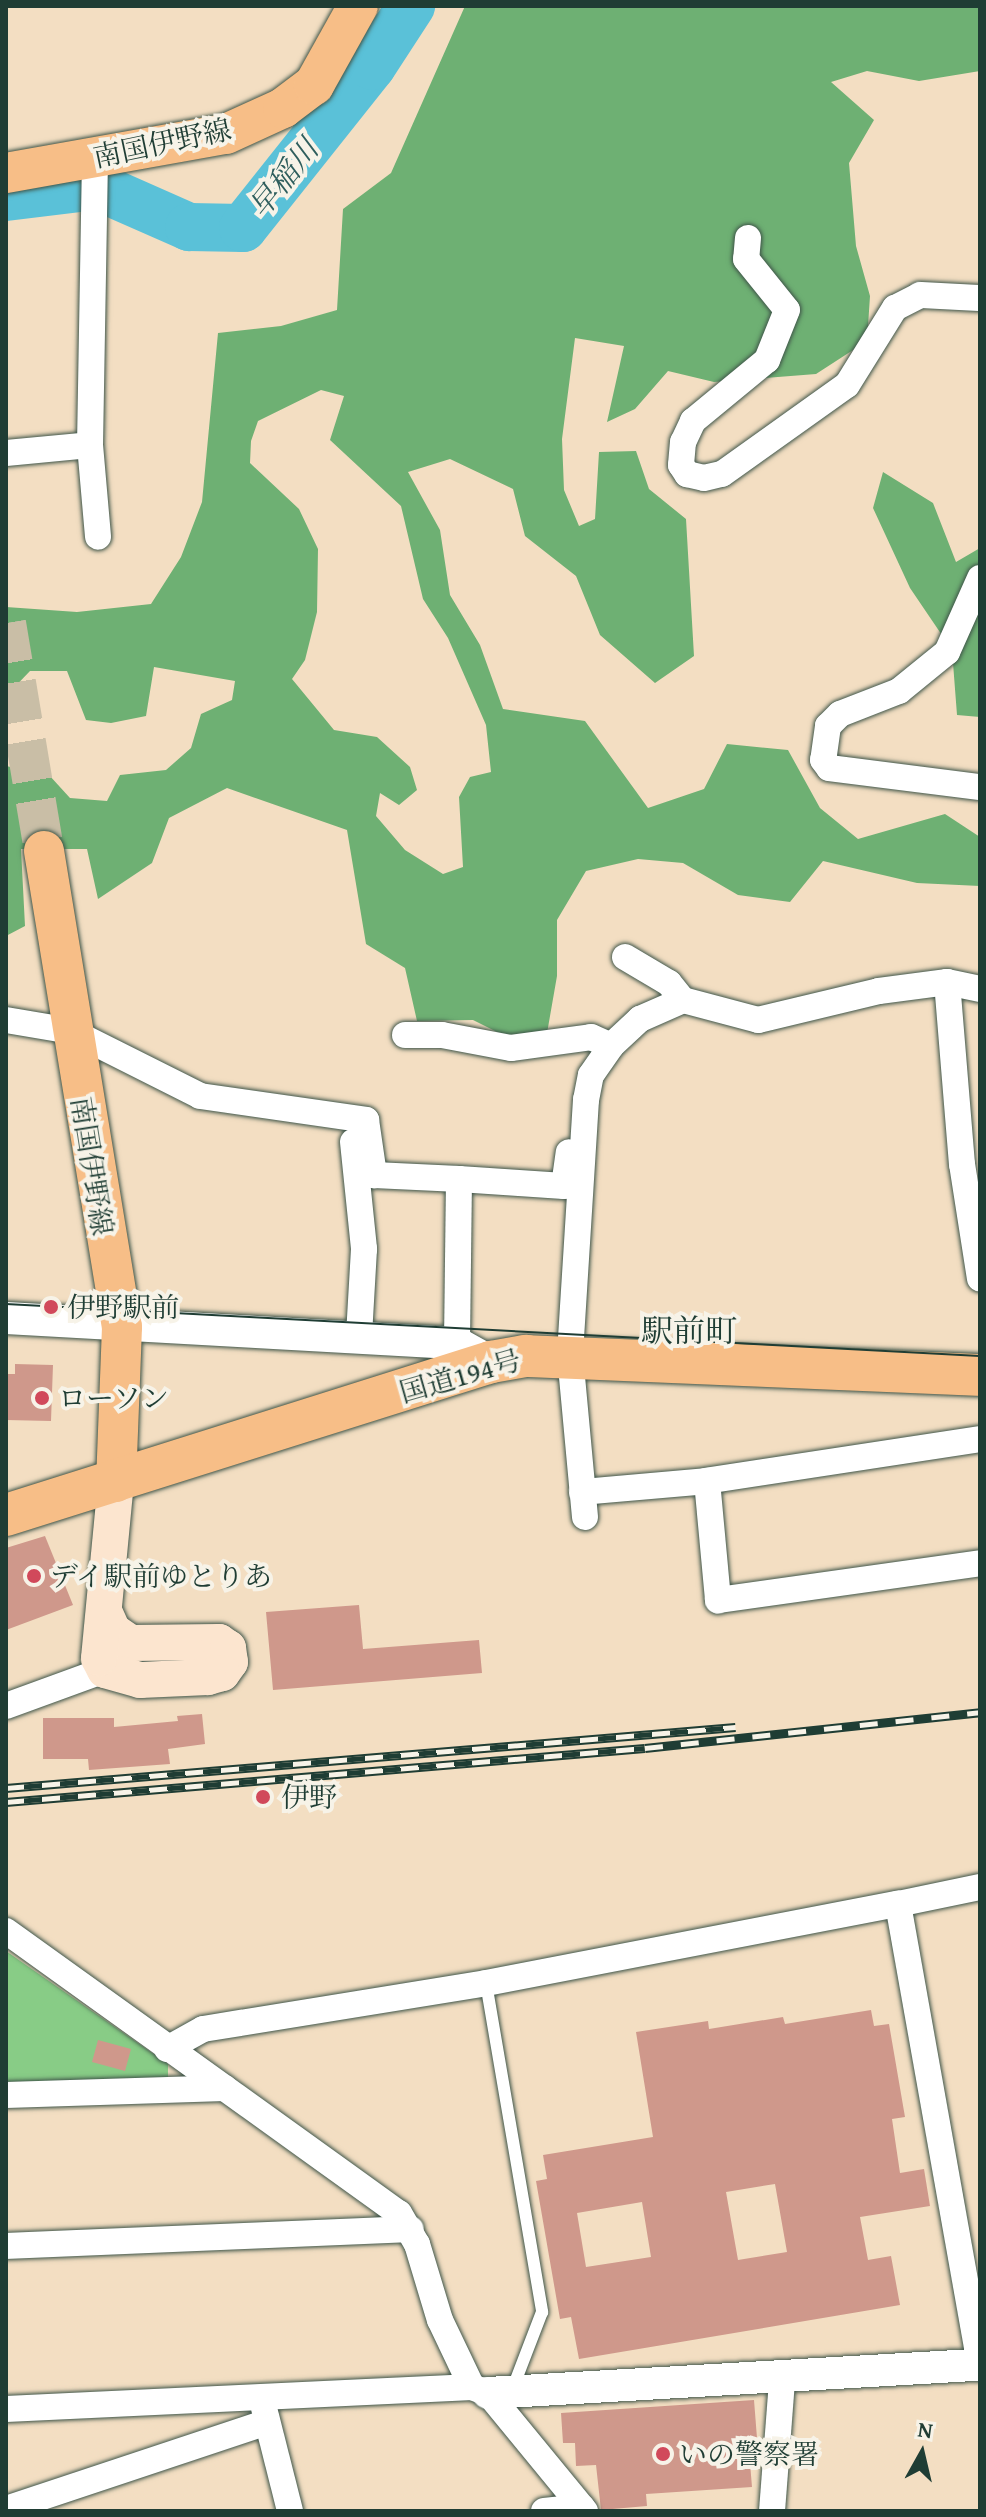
<!DOCTYPE html>
<meta charset="utf-8">
<style>
body{margin:0}
#map{position:relative;width:986px;height:2517px;overflow:hidden;background:#f3dec2;font-family:"Gentium Book Plus","Noto Serif JP",serif}
div>[style]{position:absolute}
.green>*{inset:0;background:#88cc86}
.forest>*{inset:0;background:#6eb073}
.river>*{height:48px;margin:-24px;padding:0 24px;transform-origin:24px;border-radius:24px;background:#5ac1d8}
.building>*{inset:0;background:#cf988b}
.primary-tunnel>*{height:40px;margin-top:-20px;transform-origin:0;background:repeating-linear-gradient(90deg,#c9bea6 0 40px,transparent 0 60px)}
.roads{filter:drop-shadow(0 0 2px #3f5549) drop-shadow(0 0 2px #3f5549)}
.service>*{height:12px;margin:-6px;padding:0 6px;transform-origin:6px;border-radius:6px;background:#fff}
.minor>*{height:26px;margin:-13px;padding:0 13px;transform-origin:13px;border-radius:13px;background:#fff}
.tertiary>*{height:32px;margin:-16px;padding:0 16px;transform-origin:16px;border-radius:16px;background:#fff}
.secondary>*{height:36px;margin:-18px;padding:0 18px;transform-origin:18px;border-radius:18px;background:#fce5cf}
.primary>*{height:40px;margin:-20px;padding:0 20px;transform-origin:20px;border-radius:20px;background:#f7be87}
.trunk>*{height:42px;margin:-21px;padding:0 21px;transform-origin:21px;border-radius:21px;background:#f7be87}
.tram>*{height:2px;margin:-1px;padding:0 1px;transform-origin:1px;border-radius:1px;background:#1f3d34}
.rail>*{height:9px;margin-top:-4.5px;transform-origin:0;background:repeating-linear-gradient(90deg,#f7f3e8 0 18px,#1f3d34 0 36px);box-sizing:border-box;border-block:2px solid #1f3d34}
.dots>*{width:22px;height:22px;translate:-50% -50%;box-sizing:border-box;border:4px solid #f7f3e8;border-radius:50%}
span{translate:-50% -50%;white-space:nowrap;text-align:center;line-height:1.15;-webkit-text-stroke:8px #f7f3e8;paint-order:stroke}
.street-label{font-size:28px;color:#1f3d34}
.poi-label{font-size:28px;color:#1f3d34}
.left{translate:0 -50%;text-align:left}
.water-label{font-size:30px;color:#2e5e5d;font-style:italic}
.quarter-label{font-size:32px;color:#1f3d34}
.frame{position:absolute;inset:0;border:8px solid #1f3d34;pointer-events:none}
.north{position:absolute;left:882px;top:2413px;width:80px;height:80px;-webkit-text-stroke:6px #f7f3e8;paint-order:stroke;rotate:8deg;font-size:22px;font-weight:700;line-height:32px;text-align:center;color:#1f3d34}
.north::after{content:'';display:block;margin:auto;width:28px;height:36px;background:#1f3d34;clip-path:polygon(50% 0,100% 100%,50% 72%,0 100%)}
</style>
<div id="map">
<div class="green">
<i style="clip-path:polygon(6px 1951px,168px 2064px,168px 2079px,6px 2082px)"></i>
</div>
<div class="forest">
<i style="clip-path:polygon(evenodd,465px 6px,980px 6px,980px 71px,919px 81px,867px 71px,831px 82px,874px 120px,849px 163px,856px 246px,870px 296px,867px 341px,816px 374px,714px 382px,668px 371px,635px 409px,607px 422px,624px 346px,575px 338px,562px 439px,564px 490px,579px 526px,595px 519px,599px 452px,636px 451px,649px 489px,686px 519px,694px 656px,655px 683px,600px 635px,576px 576px,525px 536px,513px 489px,450px 459px,408px 472px,440px 530px,450px 595px,480px 645px,503px 709px,585px 721px,648px 808px,704px 789px,727px 744px,788px 750px,820px 808px,858px 839px,945px 814px,980px 837px,980px 886px,917px 883px,823px 861px,790px 902px,738px 895px,683px 863px,638px 859px,586px 871px,557px 920px,557px 976px,546px 1039px,513px 1040px,473px 1020px,417px 1021px,405px 968px,366px 944px,347px 830px,227px 788px,169px 818px,152px 863px,98px 899px,87px 849px,21px 849px,25px 926px,6px 936px,6px 766px,49px 775px,70px 798px,107px 801px,120px 775px,166px 770px,191px 748px,201px 714px,232px 700px,235px 681px,154px 667px,146px 716px,111px 723px,86px 720px,67px 671px,30px 671px,6px 696px,6px 607px,77px 612px,151px 604px,181px 557px,202px 502px,218px 333px,281px 326px,337px 310px,343px 209px,391px 173px,465px 6px,321px 390px,344px 396px,330px 440px,401px 506px,423px 599px,448px 638px,486px 725px,491px 772px,470px 777px,459px 797px,463px 867px,443px 874px,405px 850px,376px 816px,380px 793px,399px 805px,417px 790px,410px 767px,377px 737px,334px 730px,292px 679px,305px 660px,317px 612px,318px 549px,299px 509px,250px 463px,251px 441px,258px 421px,321px 390px)"></i>
<i style="clip-path:polygon(883px 472px,933px 503px,956px 562px,980px 548px,980px 717px,957px 715px,952px 650px,910px 588px,873px 508px)"></i>
</div>
<div class="river">
<i style="left:6px;top:197px;width:91px;rotate:-7deg"></i>
<i style="left:96px;top:186px;width:102px;rotate:23.8deg"></i>
<i style="left:189px;top:227px;width:54px;rotate:1.1deg"></i>
<i style="left:243px;top:228px;width:207px;rotate:-51.5deg"></i>
<i style="left:372px;top:66px;width:72px;rotate:-57deg"></i>
</div>
<div class="building">
<i style="clip-path:polygon(15px 1364px,53px 1365px,51px 1421px,6px 1420px,8px 1374px,15px 1374px)"></i>
<i style="clip-path:polygon(45px 1536px,73px 1605px,6px 1630px,6px 1548px)"></i>
<i style="clip-path:polygon(359px 1605px,363px 1649px,479px 1640px,482px 1673px,273px 1690px,266px 1612px)"></i>
<i style="clip-path:polygon(202px 1714px,205px 1744px,168px 1749px,170px 1764px,89px 1770px,88px 1759px,43px 1759px,43px 1718px,114px 1718px,114px 1727px,178px 1721px,177px 1716px)"></i>
<i style="clip-path:polygon(evenodd,871px 2010px,874px 2026px,889px 2024px,905px 2117px,892px 2119px,900px 2173px,924px 2169px,930px 2206px,860px 2217px,868px 2260px,891px 2256px,900px 2305px,579px 2359px,571px 2317px,560px 2319px,536px 2181px,547px 2179px,543px 2155px,653px 2137px,636px 2032px,708px 2021px,709px 2029px,783px 2017px,785px 2024px,871px 2010px,775px 2184px,787px 2252px,738px 2260px,726px 2192px,775px 2184px,871px 2010px,642px 2202px,651px 2257px,586px 2267px,577px 2213px,642px 2202px)"></i>
<i style="clip-path:polygon(98px 2040px,131px 2049px,125px 2071px,92px 2062px)"></i>
<i style="clip-path:polygon(754px 2400px,757px 2438px,748px 2439px,752px 2487px,646px 2494px,647px 2506px,601px 2510px,596px 2465px,576px 2466px,575px 2443px,563px 2443px,561px 2413px)"></i>
</div>
<div class="primary-tunnel">
<i style="left:6px;top:623px;width:231px;rotate:80.5deg"></i>
</div>
<div class="roads">
<div class="service">
<i style="left:486px;top:1983px;width:334px;rotate:80.3deg"></i>
<i style="left:542px;top:2312px;width:84px;rotate:111deg"></i>
</div>
<div class="minor">
<i style="left:95px;top:159px;width:286px;rotate:91deg"></i>
<i style="left:90px;top:445px;width:92px;rotate:85deg"></i>
<i style="left:748px;top:238px;width:21px;rotate:95deg"></i>
<i style="left:746px;top:259px;width:65px;rotate:51.2deg"></i>
<i style="left:787px;top:310px;width:54px;rotate:111.8deg"></i>
<i style="left:767px;top:360px;width:96px;rotate:140.5deg"></i>
<i style="left:693px;top:421px;width:23px;rotate:115deg"></i>
<i style="left:683px;top:442px;width:23px;rotate:95deg"></i>
<i style="left:681px;top:465px;width:11px;rotate:56deg"></i>
<i style="left:687px;top:474px;width:17px;rotate:13deg"></i>
<i style="left:704px;top:478px;width:18px;rotate:-13deg"></i>
<i style="left:722px;top:474px;width:153px;rotate:-35.5deg"></i>
<i style="left:847px;top:385px;width:91px;rotate:-58.1deg"></i>
<i style="left:895px;top:308px;width:28px;rotate:-27deg"></i>
<i style="left:920px;top:295px;width:60px;rotate:2.9deg"></i>
<i style="left:6px;top:453px;width:84px;rotate:-5.4deg"></i>
<i style="left:980px;top:578px;width:81px;rotate:114deg"></i>
<i style="left:947px;top:652px;width:62px;rotate:140.9deg"></i>
<i style="left:899px;top:691px;width:63px;rotate:158.7deg"></i>
<i style="left:840px;top:714px;width:17px;rotate:135deg"></i>
<i style="left:828px;top:726px;width:34px;rotate:98deg"></i>
<i style="left:823px;top:760px;width:10px;rotate:53deg"></i>
<i style="left:829px;top:768px;width:152px;rotate:7.2deg"></i>
<i style="left:625px;top:957px;width:51px;rotate:30.6deg"></i>
<i style="left:669px;top:983px;width:22px;rotate:51deg"></i>
<i style="left:947px;top:982px;width:183px;rotate:85.3deg"></i>
<i style="left:962px;top:1164px;width:116px;rotate:81.1deg"></i>
<i style="left:6px;top:1020px;width:66px;rotate:9.6deg"></i>
<i style="left:71px;top:1031px;width:144px;rotate:26.7deg"></i>
<i style="left:200px;top:1096px;width:168px;rotate:8.2deg"></i>
<i style="left:366px;top:1120px;width:56px;rotate:81.7deg"></i>
<i style="left:374px;top:1175px;width:85px;rotate:2.7deg"></i>
<i style="left:459px;top:1179px;width:164px;rotate:90.7deg"></i>
<i style="left:405px;top:1035px;width:37px"></i>
<i style="left:442px;top:1035px;width:70px;rotate:10.7deg"></i>
<i style="left:511px;top:1048px;width:81px;rotate:-7.8deg"></i>
<i style="left:591px;top:1037px;width:22px;rotate:24deg"></i>
<i style="left:353px;top:1142px;width:108px;rotate:84.1deg"></i>
<i style="left:364px;top:1249px;width:87px;rotate:93.3deg"></i>
<i style="left:459px;top:1179px;width:105px;rotate:3.8deg"></i>
<i style="left:564px;top:1186px;width:34px;rotate:-82deg"></i>
<i style="left:980px;top:1439px;width:276px;rotate:171.3deg"></i>
<i style="left:707px;top:1481px;width:120px;rotate:84.7deg"></i>
<i style="left:718px;top:1600px;width:265px;rotate:-8deg"></i>
<i style="left:582px;top:1492px;width:125px;rotate:-5deg"></i>
<i style="left:585px;top:1517px;width:164px;rotate:-95.3deg"></i>
<i style="left:570px;top:1354px;width:255px;rotate:-86.4deg"></i>
<i style="left:586px;top:1100px;width:25px;rotate:-79deg"></i>
<i style="left:591px;top:1075px;width:35px;rotate:-55deg"></i>
<i style="left:611px;top:1046px;width:40px;rotate:-43deg"></i>
<i style="left:640px;top:1019px;width:47px;rotate:-23.8deg"></i>
<i style="left:683px;top:1000px;width:78px;rotate:14.9deg"></i>
<i style="left:758px;top:1020px;width:124px;rotate:-13.5deg"></i>
<i style="left:879px;top:991px;width:69px;rotate:-7.5deg"></i>
<i style="left:947px;top:982px;width:34px;rotate:12deg"></i>
<i style="left:6px;top:1706px;width:105px;rotate:-20deg"></i>
<i style="left:898px;top:1904px;width:84px;rotate:-11.7deg"></i>
<i style="left:6px;top:1931px;width:484px;rotate:35.7deg"></i>
<i style="left:399px;top:2213px;width:36px;rotate:60deg"></i>
<i style="left:417px;top:2244px;width:79px;rotate:73.2deg"></i>
<i style="left:440px;top:2320px;width:74px;rotate:64.5deg"></i>
<i style="left:167px;top:2049px;width:41px;rotate:-29.1deg"></i>
<i style="left:203px;top:2029px;width:287px;rotate:-9.2deg"></i>
<i style="left:486px;top:1983px;width:420px;rotate:-10.9deg"></i>
<i style="left:898px;top:1904px;width:468px;rotate:79.9deg"></i>
<i style="left:6px;top:2095px;width:219px;rotate:-1.8deg"></i>
<i style="left:6px;top:2246px;width:405px;rotate:-2.4deg"></i>
<i style="left:264px;top:2408px;width:106px;rotate:75.8deg"></i>
<i style="left:6px;top:2409px;width:467px;rotate:-2.7deg"></i>
<i style="left:472px;top:2387px;width:17px;rotate:21deg"></i>
<i style="left:488px;top:2393px;width:153px;rotate:50.6deg"></i>
<i style="left:6px;top:2509px;width:273px;rotate:-18.4deg"></i>
<i style="left:544px;top:2511px;width:38px;rotate:-6deg"></i>
<i style="left:772px;top:2511px;width:131px;rotate:-85.6deg"></i>
</div>
<div class="tertiary">
<i style="left:6px;top:1318px;width:452px;rotate:3.2deg"></i>
<i style="left:457px;top:1343px;width:39px;rotate:29deg"></i>
<i style="left:488px;top:2393px;width:493px;rotate:-3.3deg"></i>
</div>
<div class="secondary">
<i style="left:104px;top:1611px;width:22px;rotate:66deg"></i>
<i style="left:113px;top:1631px;width:22px;rotate:34deg"></i>
<i style="left:131px;top:1643px;width:88px;rotate:-0.7deg"></i>
<i style="left:219px;top:1642px;width:11px;rotate:34deg"></i>
<i style="left:228px;top:1648px;width:14px;rotate:82deg"></i>
<i style="left:230px;top:1662px;width:14px;rotate:126deg"></i>
<i style="left:222px;top:1673px;width:15px;rotate:164deg"></i>
<i style="left:208px;top:1677px;width:68px;rotate:177.5deg"></i>
<i style="left:140px;top:1680px;width:36px;rotate:-164deg"></i>
<i style="left:105px;top:1670px;width:13px;rotate:-117deg"></i>
<i style="left:99px;top:1658px;width:177px;rotate:-84.5deg"></i>
</div>
<div class="primary">
<i style="left:6px;top:173px;width:223px;rotate:-10.1deg"></i>
<i style="left:226px;top:134px;width:63px;rotate:-24.5deg"></i>
<i style="left:283px;top:108px;width:39px;rotate:-37deg"></i>
<i style="left:314px;top:85px;width:90px;rotate:-60.9deg"></i>
<i style="left:44px;top:851px;width:482px;rotate:80.7deg"></i>
<i style="left:122px;top:1327px;width:155px;rotate:92.2deg"></i>
</div>
<div class="trunk">
<i style="left:6px;top:1515px;width:509px;rotate:-17.51deg"></i>
<i style="left:491px;top:1362px;width:36px;rotate:-10deg"></i>
<i style="left:526px;top:1356px;width:454px;rotate:2.4deg"></i>
</div>
</div>
<div class="tram">
<i style="left:6px;top:1304px;width:975px;rotate:3.06deg"></i>
</div>
<div class="rail">
<i style="left:6px;top:1788px;width:732px;rotate:-4.78deg"></i>
<i style="left:6px;top:1802px;width:641px;rotate:-4.83deg"></i>
<i style="left:645px;top:1748px;width:337px;rotate:-6.1deg"></i>
</div>
<div class="dots">
<i style="left:51px;top:1307px;background:#d1495b"></i>
<i style="left:42px;top:1398px;background:#d1495b"></i>
<i style="left:34px;top:1576px;background:#d1495b"></i>
<i style="left:263px;top:1797px;background:#d1495b"></i>
<i style="left:663px;top:2454px;background:#d1495b"></i>
</div>
<div class="street-label">
<span style="left:162px;top:143px;rotate:-12deg">南国伊野線</span>
<span style="left:92px;top:1166px;rotate:81deg">南国伊野線</span>
<span style="left:460px;top:1376px;rotate:-16deg">国道194号</span>
</div>
<div class="poi-label">
<span class="left" style="left:67px;top:1307px">伊野駅前</span>
<span class="left" style="left:58px;top:1398px">ローソン</span>
<span class="left" style="left:50px;top:1576px">デイ駅前ゆとりあ</span>
<span class="left" style="left:281px;top:1797px">伊野</span>
<span class="left" style="left:679px;top:2454px">いの警察署</span>
</div>
<div class="water-label">
<span style="left:283px;top:178px;rotate:-51deg">早稲川</span>
</div>
<div class="quarter-label">
<span style="left:689px;top:1331px">駅前町</span>
</div>
<div class="frame"></div>
<div class="north">N</div>
</div>
